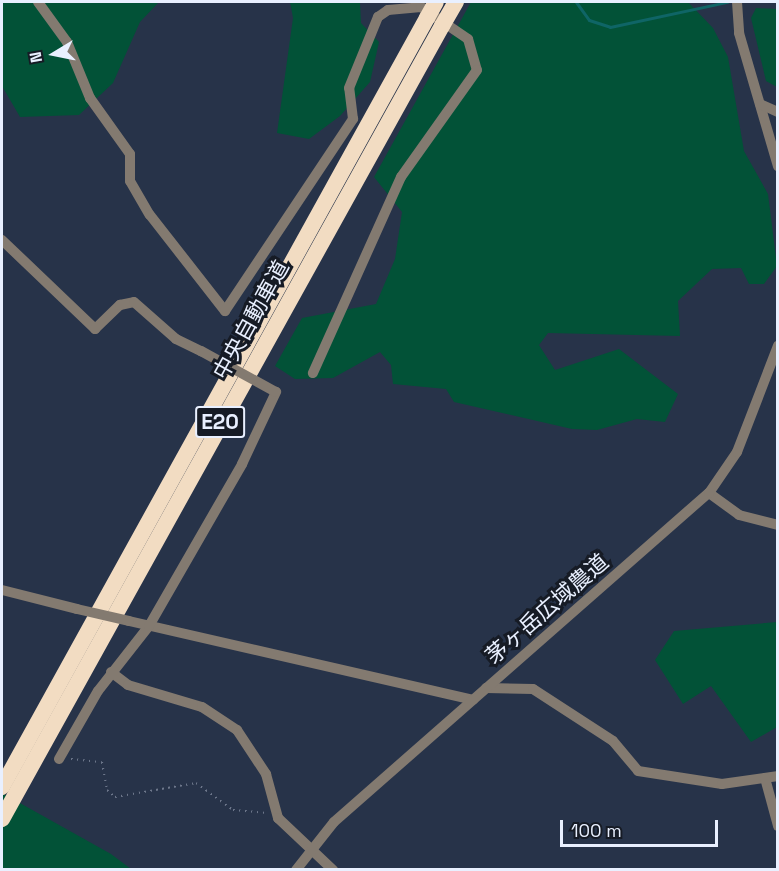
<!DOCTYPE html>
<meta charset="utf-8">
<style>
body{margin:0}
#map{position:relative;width:779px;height:871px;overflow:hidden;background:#273349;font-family:"Space Grotesk","Noto Sans JP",sans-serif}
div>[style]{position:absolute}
.green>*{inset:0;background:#025237}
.stream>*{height:3px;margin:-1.5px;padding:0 1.5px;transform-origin:1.5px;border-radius:1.5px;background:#0f6566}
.path>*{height:2px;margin-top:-1px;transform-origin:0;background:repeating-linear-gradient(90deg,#6d778b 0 1.5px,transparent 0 6px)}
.minor>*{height:10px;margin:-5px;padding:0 5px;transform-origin:5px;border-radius:5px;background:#837a70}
.highway>*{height:16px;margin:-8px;padding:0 8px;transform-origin:8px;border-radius:8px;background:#f2dcc2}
.minor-bridge>*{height:10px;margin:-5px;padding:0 5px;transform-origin:5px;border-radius:5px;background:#837a70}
.highway-bridge>*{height:16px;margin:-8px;padding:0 8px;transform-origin:8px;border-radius:8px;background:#f2dcc2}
span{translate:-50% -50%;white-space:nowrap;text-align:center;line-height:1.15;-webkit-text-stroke:6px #161b25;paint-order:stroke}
.shield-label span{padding:2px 4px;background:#161b25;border:2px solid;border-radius:4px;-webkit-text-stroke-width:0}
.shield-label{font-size:21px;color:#e9f0ff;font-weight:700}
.street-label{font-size:22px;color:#e9f0ff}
.frame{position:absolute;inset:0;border:3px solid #e9f0ff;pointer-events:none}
.north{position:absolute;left:24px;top:24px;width:60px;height:60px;-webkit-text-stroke:4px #161b25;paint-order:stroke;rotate:260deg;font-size:16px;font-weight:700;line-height:24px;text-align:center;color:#e9f0ff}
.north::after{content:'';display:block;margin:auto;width:21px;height:27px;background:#e9f0ff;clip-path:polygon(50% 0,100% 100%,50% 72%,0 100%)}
.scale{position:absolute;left:560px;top:820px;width:158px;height:27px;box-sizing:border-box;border:3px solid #e9f0ff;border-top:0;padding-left:8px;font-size:18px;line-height:21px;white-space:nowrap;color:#e9f0ff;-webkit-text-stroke:4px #161b25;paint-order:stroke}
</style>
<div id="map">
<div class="green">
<i style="clip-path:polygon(2px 2px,159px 2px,140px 22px,113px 83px,79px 115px,20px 117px,2px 86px)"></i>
<i style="clip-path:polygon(290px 2px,360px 2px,361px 23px,379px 42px,370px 82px,340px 116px,309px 139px,277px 133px,293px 18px)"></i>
<i style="clip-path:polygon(471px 2px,688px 2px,713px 28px,728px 57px,744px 151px,768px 194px,777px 266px,764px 284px,749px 284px,741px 268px,712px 269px,678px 301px,680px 336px,548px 333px,539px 345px,555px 370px,619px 349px,678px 394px,665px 422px,637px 419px,597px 430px,572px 429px,454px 402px,446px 389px,393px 384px,391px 365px,380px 352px,333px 378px,295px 379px,275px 366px,302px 318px,376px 304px,395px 259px,402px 212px,374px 177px)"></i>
<i style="clip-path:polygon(756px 8px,777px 9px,777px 87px,766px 81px,751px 18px)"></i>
<i style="clip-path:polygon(777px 622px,777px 727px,751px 742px,711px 686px,683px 704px,655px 660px,674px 631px)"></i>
<i style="clip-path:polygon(2px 793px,111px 854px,131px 869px,2px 869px)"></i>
</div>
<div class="stream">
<i style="left:576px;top:2px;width:22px;rotate:54deg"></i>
<i style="left:589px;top:20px;width:22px;rotate:18deg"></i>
<i style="left:610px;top:27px;width:120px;rotate:-12.1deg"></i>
</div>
<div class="path">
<i style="left:71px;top:759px;width:31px;rotate:6deg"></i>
<i style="left:102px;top:762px;width:28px;rotate:80deg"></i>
<i style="left:107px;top:790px;width:11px;rotate:41deg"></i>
<i style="left:115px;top:797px;width:82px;rotate:-9.8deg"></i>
<i style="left:196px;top:783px;width:46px;rotate:36.1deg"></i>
<i style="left:233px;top:810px;width:34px;rotate:5deg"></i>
</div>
<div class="minor">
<i style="left:38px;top:2px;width:49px;rotate:54.1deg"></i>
<i style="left:67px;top:42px;width:61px;rotate:67.7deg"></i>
<i style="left:90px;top:98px;width:69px;rotate:54.5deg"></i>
<i style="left:130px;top:154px;width:27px;rotate:90deg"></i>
<i style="left:130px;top:181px;width:39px;rotate:60deg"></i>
<i style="left:150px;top:215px;width:122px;rotate:52deg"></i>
<i style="left:225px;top:311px;width:231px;rotate:-56.3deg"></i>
<i style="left:353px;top:119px;width:31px;rotate:-97deg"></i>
<i style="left:349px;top:88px;width:77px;rotate:-67.8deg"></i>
<i style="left:378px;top:17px;width:12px;rotate:-35deg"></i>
<i style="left:388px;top:10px;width:33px;rotate:-5deg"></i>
<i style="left:421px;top:7px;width:57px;rotate:34.2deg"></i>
<i style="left:468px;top:39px;width:32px;rotate:74deg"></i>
<i style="left:477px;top:70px;width:131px;rotate:125.4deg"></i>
<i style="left:401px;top:177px;width:215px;rotate:114.2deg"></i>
<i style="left:737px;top:2px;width:31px;rotate:86deg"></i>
<i style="left:739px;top:33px;width:139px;rotate:73.7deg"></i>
<i style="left:760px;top:104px;width:20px;rotate:24deg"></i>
<i style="left:2px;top:240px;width:129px;rotate:43.7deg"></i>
<i style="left:95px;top:329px;width:35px;rotate:-44deg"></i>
<i style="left:120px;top:305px;width:14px;rotate:-12deg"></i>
<i style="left:134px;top:302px;width:56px;rotate:41.4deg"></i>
<i style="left:176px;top:339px;width:28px;rotate:26deg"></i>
<i style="left:709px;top:493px;width:37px;rotate:36deg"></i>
<i style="left:739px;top:515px;width:40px;rotate:14.4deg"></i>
<i style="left:2px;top:590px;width:77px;rotate:14.2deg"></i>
<i style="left:129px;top:621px;width:353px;rotate:12.9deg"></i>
<i style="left:111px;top:672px;width:21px;rotate:37deg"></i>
<i style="left:128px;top:685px;width:77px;rotate:16.6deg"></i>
<i style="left:202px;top:707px;width:42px;rotate:33.3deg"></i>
<i style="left:237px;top:730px;width:53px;rotate:56.6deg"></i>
<i style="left:266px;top:774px;width:46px;rotate:74.7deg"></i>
<i style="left:278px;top:818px;width:76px;rotate:43.4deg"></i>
<i style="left:486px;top:688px;width:47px;rotate:1.2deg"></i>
<i style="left:533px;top:689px;width:95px;rotate:33deg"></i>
<i style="left:613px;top:741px;width:39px;rotate:50deg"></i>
<i style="left:638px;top:771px;width:85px;rotate:8.8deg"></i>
<i style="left:722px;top:784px;width:57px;rotate:-8.1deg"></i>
<i style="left:59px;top:759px;width:78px;rotate:-60.2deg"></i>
<i style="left:98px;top:691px;width:83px;rotate:-51.9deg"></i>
<i style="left:149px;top:626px;width:187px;rotate:-60.1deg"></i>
<i style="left:242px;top:464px;width:80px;rotate:-64.7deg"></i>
<i style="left:765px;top:778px;width:50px;rotate:74.8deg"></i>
<i style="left:296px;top:870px;width:61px;rotate:-51.6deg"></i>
<i style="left:334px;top:822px;width:499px;rotate:-41.3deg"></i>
<i style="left:709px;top:493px;width:50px;rotate:-55.7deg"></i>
<i style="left:737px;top:452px;width:114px;rotate:-68.9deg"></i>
</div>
<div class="highway">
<i style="left:2px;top:787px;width:879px;rotate:-61.07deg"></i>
<i style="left:2px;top:819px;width:907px;rotate:-60.98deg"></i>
</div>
<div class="minor-bridge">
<i style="left:201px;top:351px;width:85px;rotate:28.7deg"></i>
<i style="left:77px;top:609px;width:53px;rotate:13deg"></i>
</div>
<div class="highway-bridge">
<i style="left:427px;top:18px;width:18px;rotate:-61deg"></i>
<i style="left:442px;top:26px;width:28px;rotate:-60deg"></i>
</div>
<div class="shield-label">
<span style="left:220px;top:422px">E20</span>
</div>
<div class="street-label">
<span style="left:251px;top:320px;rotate:-61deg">中央自動車道</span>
<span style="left:547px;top:609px;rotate:-41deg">茅ヶ岳広域農道</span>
</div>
<div class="frame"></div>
<div class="north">N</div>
<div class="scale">100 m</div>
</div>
